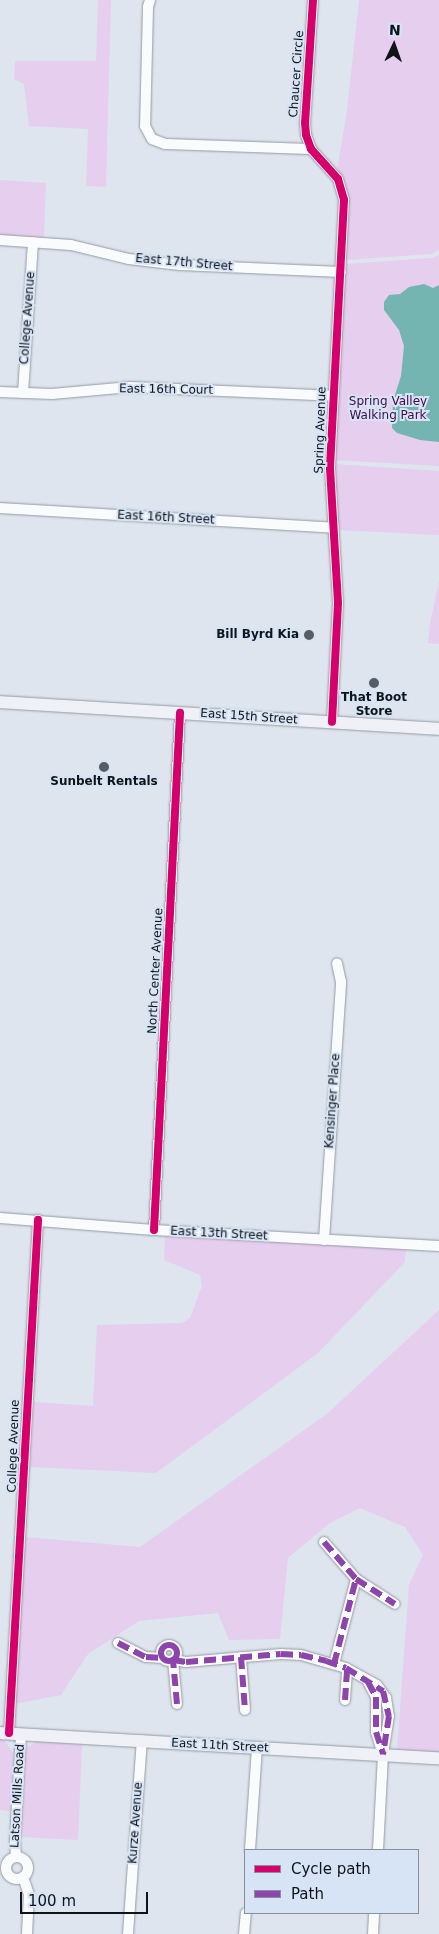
<!DOCTYPE html>
<style>
body{margin:0}
#map{position:relative;width:439px;height:1934px;overflow:hidden;background:#dee5ee;font-family:"DejaVu Sans",sans-serif}
div>[style]{position:absolute}
.green>*{inset:0;background:#e6ceef}
.water>*{inset:0;background:#74b5b1}
.roads{filter:drop-shadow(0 0 1px #959aa1) drop-shadow(0 0 1px #959aa1)}
.minor>*{height:10px;margin:-5px;padding:0 5px;transform-origin:5px;border-radius:5px;background:#fafbfc}
.minor>.ring{margin:-5px;padding:0;box-sizing:content-box;background:none;border:10px solid #fafbfc;border-radius:50%}
.major>*{height:12px;margin:-6px;padding:0 6px;transform-origin:6px;border-radius:6px;background:#f0f1f6}
.quiet>*{height:6px;margin-top:-3px;transform-origin:0;background:repeating-linear-gradient(90deg,#8e44ad 0 12px,transparent 0 18px)}
.quiet>.ring{margin:-3px;padding:0;box-sizing:content-box;background:none;border:6px solid #8e44ad;border-radius:50%}
.cycleway>*{height:8px;margin:-4px;padding:0 4px;transform-origin:4px;border-radius:4px;background:#d6006c}
.dots>*{width:14px;height:14px;translate:-50% -50%;box-sizing:border-box;border:2px solid #d7e4f5;border-radius:50%}
span{translate:-50% -50%;white-space:nowrap;text-align:center;line-height:1.15;-webkit-text-stroke:4px #d7e4f5;paint-order:stroke}
.street-label{font-size:12px;color:#0f1419}
.park-label{font-size:12px;color:#440848}
.poi-label{font-size:12px;color:#0f1419;font-weight:700}
.right{translate:-100% -50%;text-align:right}
.legend{position:absolute;left:244px;top:1849px;width:175px;height:65px;box-sizing:border-box;background:#d7e4f5;border:1px solid #87919d;margin:0;padding:6px 9px;list-style:none;font-size:15px;color:#0f1419}
.legend li{display:flex;align-items:center;gap:10px;height:25px}
.legend b{width:25px;border:1px solid #87919d}
.north{position:absolute;left:369px;top:20px;width:50px;height:50px;-webkit-text-stroke:4px #d7e4f5;paint-order:stroke;rotate:3deg;font-size:14px;font-weight:700;line-height:20px;text-align:center;color:#0f1419}
.north::after{content:'';display:block;margin:auto;width:18px;height:22px;background:#0f1419;clip-path:polygon(50% 0,100% 100%,50% 72%,0 100%)}
.scale{position:absolute;left:20px;top:1892px;width:128px;height:22px;box-sizing:border-box;border:2px solid #0f1419;border-top:0;padding-left:6px;font-size:15px;line-height:18px;white-space:nowrap;color:#0f1419;-webkit-text-stroke:4px #d7e4f5;paint-order:stroke}
</style>
<div id="map">
<div class="green">
<i style="clip-path:polygon(98px 0,111px 0,106px 187px,86px 186px,88px 129px,29px 126px,24px 84px,14px 79px,15px 61px,96px 61px)"></i>
<i style="clip-path:polygon(359px 0,439px 0,439px 250px,431px 254px,346px 260px,349px 199px,342px 177px,337px 171px,347px 110px)"></i>
<i style="clip-path:polygon(0 180px,46px 183px,44px 238px,0 235px)"></i>
<i style="clip-path:polygon(439px 255px,439px 466px,334px 460px,346px 264px,432px 258px)"></i>
<i style="clip-path:polygon(334px 464px,439px 471px,439px 535px,337px 530px)"></i>
<i style="clip-path:polygon(439px 581px,439px 644px,428px 643px,430px 624px)"></i>
<i style="clip-path:polygon(165px 1235px,406px 1249px,405px 1262px,318px 1353px,156px 1473px,30px 1467px,34px 1402px,93px 1406px,97px 1325px,182px 1323px,190px 1318px,202px 1286px,200px 1275px,164px 1260px)"></i>
<i style="clip-path:polygon(439px 1310px,439px 1752px,397px 1750px,409px 1585px,423px 1555px,405px 1527px,360px 1508px,330px 1523px,288px 1558px,280px 1639px,229px 1640px,218px 1613px,139px 1621px,88px 1654px,61px 1695px,15px 1704px,25px 1537px,140px 1547px,328px 1413px)"></i>
<i style="clip-path:polygon(0 1739px,4px 1740px,14px 1754px,10px 1811px,0 1810px)"></i>
<i style="clip-path:polygon(37px 1741px,82px 1744px,78px 1840px,20px 1837px,25px 1749px)"></i>
</div>
<div class="water">
<i style="clip-path:polygon(424px 284px,433px 288px,439px 285px,439px 442px,420px 440px,397px 433px,392px 428px,393px 401px,401px 376px,404px 346px,399px 330px,384px 310px,384px 302px,389px 295px,400px 294px,409px 287px)"></i>
</div>
<div class="roads">
<div class="minor">
<i style="left:150px;top:0;width:7px;rotate:106deg"></i>
<i style="left:148px;top:7px;width:119px;rotate:91.4deg"></i>
<i style="left:145px;top:126px;width:15px;rotate:62deg"></i>
<i style="left:152px;top:139px;width:14px;rotate:21deg"></i>
<i style="left:165px;top:144px;width:146px;rotate:2deg"></i>
<i style="left:313px;top:0;width:123px;rotate:93.7deg"></i>
<i style="left:305px;top:123px;width:12px;rotate:85deg"></i>
<i style="left:306px;top:135px;width:15px;rotate:70deg"></i>
<i style="left:311px;top:149px;width:40px;rotate:48deg"></i>
<i style="left:338px;top:179px;width:22px;rotate:74deg"></i>
<i style="left:344px;top:200px;width:268px;rotate:93deg"></i>
<i style="left:330px;top:468px;width:135px;rotate:86.6deg"></i>
<i style="left:338px;top:603px;width:119px;rotate:92.9deg"></i>
<i style="left:0;top:240px;width:71px;rotate:4deg"></i>
<i style="left:71px;top:245px;width:60px;rotate:13.6deg"></i>
<i style="left:129px;top:259px;width:51px;rotate:6.7deg"></i>
<i style="left:180px;top:265px;width:161px;rotate:2.5deg"></i>
<i style="left:0;top:392px;width:52px;rotate:2.2deg"></i>
<i style="left:52px;top:394px;width:78px;rotate:-5.1deg"></i>
<i style="left:130px;top:387px;width:203px;rotate:2.5deg"></i>
<i style="left:23px;top:393px;width:151px;rotate:-86.2deg"></i>
<i style="left:0;top:508px;width:334px;rotate:3.4deg"></i>
<i style="left:0;top:1218px;width:154px;rotate:4.5deg"></i>
<i style="left:154px;top:1230px;width:285px;rotate:3.2deg"></i>
<i style="left:154px;top:1230px;width:518px;rotate:-87.12deg"></i>
<i style="left:324px;top:1240px;width:259px;rotate:-86.2deg"></i>
<i style="left:341px;top:982px;width:19px;rotate:-102deg"></i>
<i style="left:324px;top:1542px;width:49px;rotate:49.1deg"></i>
<i style="left:118px;top:1643px;width:31px;rotate:27deg"></i>
<i style="left:146px;top:1657px;width:17px;rotate:3deg"></i>
<i class="ring" style="left:161px;top:1645px;width:6px;height:6px"></i>
<i style="left:241px;top:1657px;width:53px;rotate:85.7deg"></i>
<i style="left:334px;top:1664px;width:88px;rotate:-75.5deg"></i>
<i style="left:356px;top:1579px;width:46px;rotate:32.7deg"></i>
<i style="left:368px;top:1682px;width:17px;rotate:62deg"></i>
<i style="left:376px;top:1697px;width:35px;rotate:90deg"></i>
<i style="left:376px;top:1732px;width:21px;rotate:73deg"></i>
<i style="left:345px;top:1700px;width:31px;rotate:-86deg"></i>
<i style="left:177px;top:1704px;width:44px;rotate:-95.2deg"></i>
<i style="left:173px;top:1660px;width:13px;rotate:9deg"></i>
<i style="left:186px;top:1662px;width:95px;rotate:-4.8deg"></i>
<i style="left:281px;top:1654px;width:20px;rotate:3deg"></i>
<i style="left:301px;top:1655px;width:47px;rotate:16.1deg"></i>
<i style="left:346px;top:1668px;width:35px;rotate:29deg"></i>
<i style="left:377px;top:1685px;width:16px;rotate:55deg"></i>
<i style="left:386px;top:1698px;width:18px;rotate:81deg"></i>
<i style="left:389px;top:1716px;width:39px;rotate:99deg"></i>
<i style="left:383px;top:1755px;width:95px;rotate:93deg"></i>
<i style="left:9px;top:1733px;width:514px;rotate:-86.76deg"></i>
<i style="left:250px;top:1850px;width:102px;rotate:-86.1deg"></i>
<i style="left:16px;top:1857px;width:16px;rotate:-94deg"></i>
<i style="left:15px;top:1841px;width:107px;rotate:-86.8deg"></i>
<i class="ring" style="left:6px;top:1857px;width:12px;height:12px"></i>
<i style="left:23px;top:1877px;width:18px;rotate:71deg"></i>
<i style="left:29px;top:1894px;width:40px;rotate:92.9deg"></i>
<i style="left:128px;top:1934px;width:194px;rotate:-85.9deg"></i>
<i style="left:244px;top:1934px;width:21px;rotate:-85deg"></i>
<i style="left:373px;top:1934px;width:21px;rotate:-87deg"></i>
</div>
<div class="major">
<i style="left:0;top:702px;width:440px;rotate:3.5deg"></i>
<i style="left:0;top:1733px;width:440px;rotate:3.3deg"></i>
</div>
</div>
<div class="quiet">
<i style="left:324px;top:1542px;width:49px;rotate:49.1deg"></i>
<i style="left:118px;top:1643px;width:31px;rotate:27deg"></i>
<i style="left:146px;top:1657px;width:17px;rotate:3deg"></i>
<i class="ring" style="left:161px;top:1645px;width:10px;height:10px"></i>
<i style="left:241px;top:1657px;width:53px;rotate:85.7deg"></i>
<i style="left:334px;top:1664px;width:88px;rotate:-75.5deg"></i>
<i style="left:356px;top:1579px;width:46px;rotate:32.7deg"></i>
<i style="left:368px;top:1682px;width:17px;rotate:62deg"></i>
<i style="left:376px;top:1697px;width:35px;rotate:90deg"></i>
<i style="left:376px;top:1732px;width:23px;rotate:72deg"></i>
<i style="left:345px;top:1700px;width:31px;rotate:-86deg"></i>
<i style="left:177px;top:1704px;width:44px;rotate:-95.2deg"></i>
<i style="left:173px;top:1660px;width:13px;rotate:9deg"></i>
<i style="left:186px;top:1662px;width:95px;rotate:-4.8deg"></i>
<i style="left:281px;top:1654px;width:20px;rotate:3deg"></i>
<i style="left:301px;top:1655px;width:26px;rotate:13deg"></i>
<i style="left:326px;top:1661px;width:21px;rotate:19deg"></i>
<i style="left:346px;top:1668px;width:44px;rotate:31.9deg"></i>
<i style="left:383px;top:1691px;width:26px;rotate:77deg"></i>
<i style="left:389px;top:1716px;width:39px;rotate:99deg"></i>
</div>
<div class="cycleway">
<i style="left:313px;top:0;width:123px;rotate:93.7deg"></i>
<i style="left:305px;top:123px;width:12px;rotate:85deg"></i>
<i style="left:306px;top:135px;width:15px;rotate:70deg"></i>
<i style="left:311px;top:149px;width:40px;rotate:48deg"></i>
<i style="left:338px;top:179px;width:22px;rotate:74deg"></i>
<i style="left:344px;top:200px;width:268px;rotate:93deg"></i>
<i style="left:330px;top:468px;width:135px;rotate:86.6deg"></i>
<i style="left:338px;top:603px;width:119px;rotate:92.9deg"></i>
<i style="left:154px;top:1230px;width:518px;rotate:-87.12deg"></i>
<i style="left:9px;top:1733px;width:514px;rotate:-86.76deg"></i>
</div>
<div class="dots">
<i style="left:309px;top:635px;background:#575d64"></i>
<i style="left:374px;top:683px;background:#575d64"></i>
<i style="left:104px;top:767px;background:#575d64"></i>
</div>
<div class="street-label">
<span style="left:297px;top:74px;rotate:-86deg">Chaucer Circle</span>
<span style="left:184px;top:263px;rotate:5deg">East 17th Street</span>
<span style="left:28px;top:318px;rotate:-86deg">College Avenue</span>
<span style="left:166px;top:390px;rotate:1deg">East 16th Court</span>
<span style="left:321px;top:430px;rotate:-88deg">Spring Avenue</span>
<span style="left:166px;top:518px;rotate:3deg">East 16th Street</span>
<span style="left:249px;top:717px;rotate:4deg">East 15th Street</span>
<span style="left:156px;top:971px;rotate:-87deg">North Center Avenue</span>
<span style="left:333px;top:1101px;rotate:-86deg">Kensinger Place</span>
<span style="left:219px;top:1234px;rotate:3deg">East 13th Street</span>
<span style="left:14px;top:1446px;rotate:-88deg">College Avenue</span>
<span style="left:220px;top:1746px;rotate:3deg">East 11th Street</span>
<span style="left:18px;top:1796px;rotate:-87deg">Latson Mills Road</span>
<span style="left:136px;top:1823px;rotate:-86deg">Kurze Avenue</span>
</div>
<div class="park-label">
<span style="left:388px;top:409px">Spring Valley<br>Walking Park</span>
</div>
<div class="poi-label">
<span class="right" style="left:299px;top:635px">Bill Byrd Kia</span>
<span style="left:374px;top:705px">That Boot<br>Store</span>
<span style="left:104px;top:782px">Sunbelt Rentals</span>
</div>
<ul class="legend">
<li><b style="height:6px;background:#d6006c"></b>Cycle path</li>
<li><b style="height:6px;background:#8e44ad"></b>Path</li>
</ul>
<div class="north">N</div>
<div class="scale">100 m</div>
</div>
